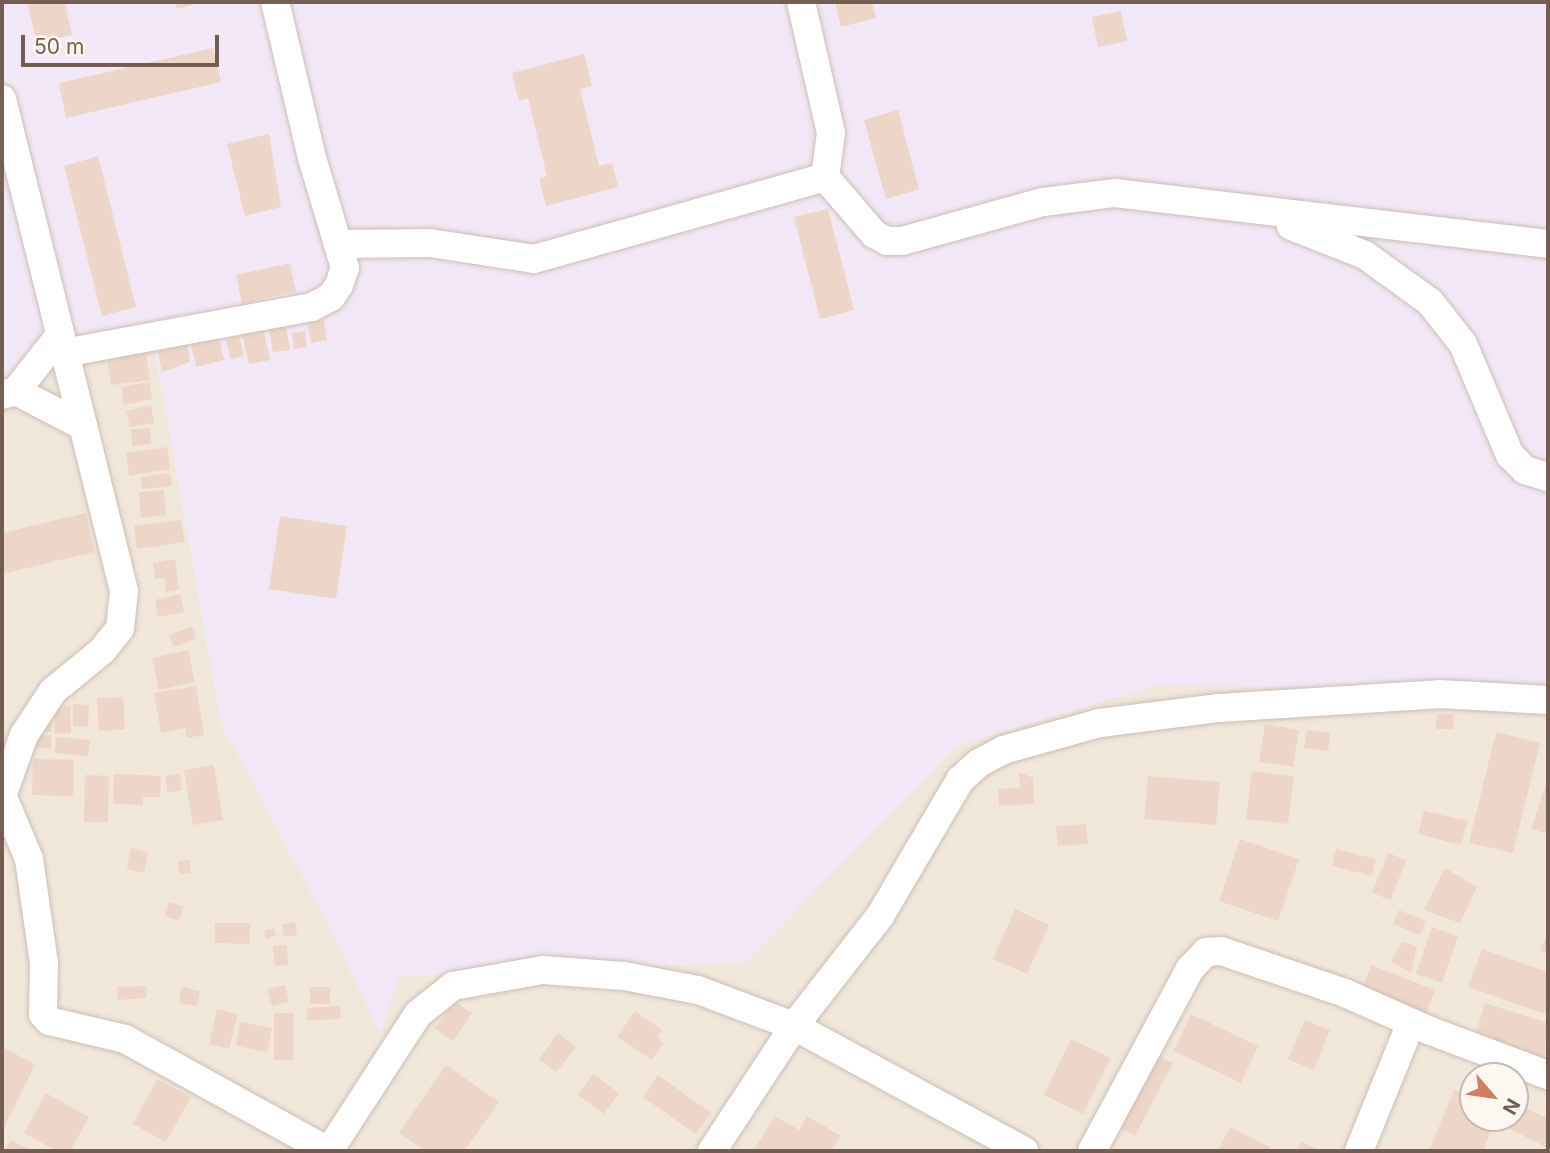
<!DOCTYPE html>
<style>
body{margin:0}
#map{position:relative;width:1550px;height:1153px;overflow:hidden;background:#faf5ec;font-family:Inter,sans-serif}
div>[style]{position:absolute}
.residential>*{inset:0;background:#f1e7db}
.education>*{inset:0;background:#f2e8f7}
.building>*{inset:0;background:#edd6c7}
.roads{filter:drop-shadow(0 0 2px #ccbdb3) drop-shadow(0 0 2px #ccbdb3)}
.minor>*{height:28px;margin:-14px;padding:0 14px;transform-origin:14px;border-radius:14px;background:#fff}
span{translate:-50% -50%;white-space:nowrap;text-align:center;line-height:1.15;-webkit-text-stroke:7px #fdf9f2;paint-order:stroke}
.frame{position:absolute;inset:0;border:4px solid #735e51;pointer-events:none}
.north{position:absolute;left:1459px;top:1062px;width:70px;height:70px;box-sizing:border-box;background:#fdf9f2;border:2px solid #c6bbb2;border-radius:50%;rotate:119deg;font-size:19px;font-weight:700;line-height:28px;text-align:center;color:#735e51}
.north::after{content:'';display:block;margin:auto;width:24px;height:32px;background:#d47b61;clip-path:polygon(50% 0,100% 100%,50% 72%,0 100%)}
.scale{position:absolute;left:21px;top:35px;width:198px;height:32px;box-sizing:border-box;border:4px solid #735e51;border-top:0;padding-left:9px;font-size:21px;line-height:24px;white-space:nowrap;color:#735e51;-webkit-text-stroke:5px #fdf9f2;paint-order:stroke}
</style>
<div id="map">
<div class="residential">
<i style="clip-path:polygon(evenodd,152px 334px,221px 723px,328px 924px,380px 1033px,399px 976px,746px 962px,955px 746px,1153px 686px,1548px 688px,1548px 1151px,2px 1151px,2px 376px,152px 334px,1473px 1076px,1515px 1076px,1515px 1118px,1473px 1118px,1473px 1076px)"></i>
</div>
<div class="education">
<i style="clip-path:polygon(2px 2px,1548px 2px,1548px 688px,1153px 686px,956px 746px,746px 962px,400px 976px,380px 1034px,328px 924px,221px 723px,152px 334px,2px 376px)"></i>
</div>
<div class="building">
<i style="clip-path:polygon(27px 2px,65px 2px,72px 35px,37px 43px)"></i>
<i style="clip-path:polygon(175px 2px,200px 2px,200px 3px,177px 9px)"></i>
<i style="clip-path:polygon(835px 2px,872px 2px,876px 18px,841px 27px)"></i>
<i style="clip-path:polygon(1121px 11px,1127px 41px,1098px 47px,1092px 17px)"></i>
<i style="clip-path:polygon(213px 48px,221px 82px,66px 118px,59px 83px)"></i>
<i style="clip-path:polygon(584px 54px,592px 86px,580px 89px,599px 166px,612px 163px,618px 187px,546px 206px,539px 179px,547px 176px,528px 98px,519px 101px,512px 73px)"></i>
<i style="clip-path:polygon(898px 110px,919px 189px,886px 199px,864px 120px)"></i>
<i style="clip-path:polygon(269px 134px,281px 207px,245px 216px,227px 144px)"></i>
<i style="clip-path:polygon(98px 156px,136px 307px,102px 316px,64px 166px)"></i>
<i style="clip-path:polygon(828px 209px,854px 310px,820px 319px,794px 217px)"></i>
<i style="clip-path:polygon(290px 263px,296px 291px,242px 304px,236px 275px)"></i>
<i style="clip-path:polygon(324px 320px,327px 340px,311px 343px,308px 323px)"></i>
<i style="clip-path:polygon(262px 325px,270px 360px,249px 364px,241px 330px)"></i>
<i style="clip-path:polygon(286px 327px,290px 350px,273px 352px,269px 329px)"></i>
<i style="clip-path:polygon(305px 331px,307px 347px,294px 349px,292px 333px)"></i>
<i style="clip-path:polygon(239px 336px,244px 356px,230px 359px,226px 339px)"></i>
<i style="clip-path:polygon(190px 338px,219px 338px,224px 360px,196px 367px)"></i>
<i style="clip-path:polygon(186px 340px,190px 362px,162px 372px,158px 352px)"></i>
<i style="clip-path:polygon(144px 344px,150px 380px,111px 385px,106px 350px)"></i>
<i style="clip-path:polygon(149px 382px,152px 399px,124px 405px,121px 387px)"></i>
<i style="clip-path:polygon(151px 405px,154px 423px,130px 427px,126px 411px)"></i>
<i style="clip-path:polygon(150px 428px,151px 444px,132px 446px,131px 429px)"></i>
<i style="clip-path:polygon(167px 447px,170px 469px,129px 476px,126px 453px)"></i>
<i style="clip-path:polygon(170px 473px,172px 486px,142px 489px,141px 477px)"></i>
<i style="clip-path:polygon(164px 490px,166px 515px,141px 518px,139px 492px)"></i>
<i style="clip-path:polygon(86px 513px,94px 552px,2px 574px,2px 533px)"></i>
<i style="clip-path:polygon(280px 516px,347px 526px,336px 599px,269px 589px)"></i>
<i style="clip-path:polygon(181px 520px,185px 542px,137px 549px,134px 526px)"></i>
<i style="clip-path:polygon(175px 559px,179px 590px,166px 592px,164px 578px,155px 579px,153px 563px)"></i>
<i style="clip-path:polygon(180px 594px,184px 612px,158px 617px,155px 600px)"></i>
<i style="clip-path:polygon(192px 627px,196px 639px,174px 647px,169px 635px)"></i>
<i style="clip-path:polygon(188px 650px,195px 682px,159px 690px,152px 658px)"></i>
<i style="clip-path:polygon(196px 686px,204px 735px,187px 738px,185px 728px,161px 733px,154px 693px)"></i>
<i style="clip-path:polygon(123px 697px,125px 729px,99px 731px,97px 698px)"></i>
<i style="clip-path:polygon(73px 704px,89px 705px,88px 727px,73px 726px)"></i>
<i style="clip-path:polygon(70px 706px,71px 733px,55px 734px,54px 707px)"></i>
<i style="clip-path:polygon(1437px 714px,1454px 714px,1453px 729px,1436px 729px)"></i>
<i style="clip-path:polygon(52px 718px,51px 732px,36px 731px)"></i>
<i style="clip-path:polygon(1265px 724px,1299px 730px,1293px 767px,1259px 762px)"></i>
<i style="clip-path:polygon(1307px 730px,1330px 733px,1328px 751px,1304px 748px)"></i>
<i style="clip-path:polygon(1496px 732px,1540px 743px,1513px 853px,1469px 843px)"></i>
<i style="clip-path:polygon(36px 735px,51px 735px,51px 748px,36px 748px)"></i>
<i style="clip-path:polygon(56px 737px,90px 740px,88px 756px,55px 753px)"></i>
<i style="clip-path:polygon(33px 759px,74px 760px,73px 796px,32px 795px)"></i>
<i style="clip-path:polygon(214px 765px,223px 820px,193px 825px,184px 770px)"></i>
<i style="clip-path:polygon(1252px 771px,1294px 776px,1288px 824px,1246px 819px)"></i>
<i style="clip-path:polygon(1019px 772px,1033px 778px,1034px 804px,999px 806px,998px 789px,1020px 788px)"></i>
<i style="clip-path:polygon(114px 774px,161px 776px,160px 797px,143px 797px,143px 805px,113px 804px)"></i>
<i style="clip-path:polygon(180px 774px,182px 790px,168px 793px,165px 776px)"></i>
<i style="clip-path:polygon(85px 775px,109px 776px,108px 822px,84px 822px)"></i>
<i style="clip-path:polygon(1148px 776px,1220px 782px,1216px 825px,1144px 819px)"></i>
<i style="clip-path:polygon(1548px 777px,1548px 834px,1531px 829px)"></i>
<i style="clip-path:polygon(1424px 811px,1468px 821px,1461px 845px,1418px 834px)"></i>
<i style="clip-path:polygon(1086px 824px,1088px 844px,1058px 846px,1056px 826px)"></i>
<i style="clip-path:polygon(1240px 839px,1299px 859px,1278px 921px,1219px 901px)"></i>
<i style="clip-path:polygon(131px 848px,148px 852px,144px 873px,127px 869px)"></i>
<i style="clip-path:polygon(1336px 849px,1376px 859px,1372px 876px,1332px 866px)"></i>
<i style="clip-path:polygon(1388px 853px,1406px 860px,1391px 900px,1372px 893px)"></i>
<i style="clip-path:polygon(189px 860px,191px 873px,179px 874px,178px 861px)"></i>
<i style="clip-path:polygon(1445px 868px,1477px 887px,1460px 923px,1424px 910px)"></i>
<i style="clip-path:polygon(169px 902px,184px 907px,179px 921px,165px 916px)"></i>
<i style="clip-path:polygon(1015px 909px,1049px 925px,1027px 974px,993px 959px)"></i>
<i style="clip-path:polygon(1399px 910px,1426px 921px,1420px 935px,1393px 924px)"></i>
<i style="clip-path:polygon(295px 922px,297px 935px,284px 937px,282px 924px)"></i>
<i style="clip-path:polygon(215px 923px,250px 923px,249px 944px,215px 943px)"></i>
<i style="clip-path:polygon(1432px 927px,1458px 936px,1442px 983px,1416px 974px)"></i>
<i style="clip-path:polygon(274px 928px,276px 936px,266px 939px,264px 931px)"></i>
<i style="clip-path:polygon(1548px 934px,1548px 955px,1540px 950px)"></i>
<i style="clip-path:polygon(1402px 942px,1417px 946px,1411px 973px,1391px 962px)"></i>
<i style="clip-path:polygon(287px 945px,288px 965px,275px 966px,273px 946px)"></i>
<i style="clip-path:polygon(1482px 949px,1548px 972px,1548px 1015px,1468px 987px)"></i>
<i style="clip-path:polygon(1371px 965px,1435px 990px,1425px 1017px,1361px 992px)"></i>
<i style="clip-path:polygon(285px 985px,289px 1002px,272px 1006px,267px 989px)"></i>
<i style="clip-path:polygon(146px 986px,146px 998px,118px 1000px,117px 987px)"></i>
<i style="clip-path:polygon(182px 987px,200px 991px,197px 1006px,179px 1003px)"></i>
<i style="clip-path:polygon(310px 987px,330px 987px,330px 1004px,310px 1004px)"></i>
<i style="clip-path:polygon(454px 1001px,472px 1013px,453px 1041px,435px 1029px)"></i>
<i style="clip-path:polygon(1485px 1003px,1548px 1023px,1544px 1060px,1474px 1038px)"></i>
<i style="clip-path:polygon(340px 1006px,341px 1019px,307px 1020px,307px 1008px)"></i>
<i style="clip-path:polygon(217px 1009px,238px 1014px,229px 1049px,209px 1044px)"></i>
<i style="clip-path:polygon(635px 1011px,662px 1030px,657px 1037px,663px 1044px,652px 1060px,617px 1037px)"></i>
<i style="clip-path:polygon(274px 1013px,294px 1013px,293px 1060px,274px 1060px)"></i>
<i style="clip-path:polygon(1191px 1014px,1258px 1046px,1241px 1083px,1174px 1051px)"></i>
<i style="clip-path:polygon(1305px 1020px,1330px 1030px,1314px 1070px,1288px 1059px)"></i>
<i style="clip-path:polygon(240px 1022px,272px 1028px,267px 1052px,236px 1046px)"></i>
<i style="clip-path:polygon(558px 1033px,576px 1047px,556px 1072px,539px 1059px)"></i>
<i style="clip-path:polygon(1071px 1039px,1111px 1058px,1083px 1114px,1044px 1095px)"></i>
<i style="clip-path:polygon(2px 1047px,35px 1064px,2px 1133px)"></i>
<i style="clip-path:polygon(1152px 1053px,1173px 1063px,1135px 1136px,1115px 1125px)"></i>
<i style="clip-path:polygon(446px 1065px,499px 1102px,464px 1151px,425px 1151px,399px 1133px)"></i>
<i style="clip-path:polygon(593px 1074px,619px 1093px,604px 1114px,578px 1095px)"></i>
<i style="clip-path:polygon(658px 1075px,711px 1113px,696px 1134px,643px 1097px)"></i>
<i style="clip-path:polygon(157px 1079px,191px 1097px,166px 1142px,133px 1124px)"></i>
<i style="clip-path:polygon(1454px 1090px,1473px 1098px,1473px 1118px,1496px 1118px,1483px 1151px,1429px 1151px)"></i>
<i style="clip-path:polygon(46px 1093px,89px 1117px,70px 1151px,57px 1151px,24px 1133px)"></i>
<i style="clip-path:polygon(1522px 1106px,1548px 1119px,1548px 1148px,1510px 1129px)"></i>
<i style="clip-path:polygon(775px 1116px,799px 1130px,807px 1116px,841px 1136px,831px 1151px,753px 1151px)"></i>
<i style="clip-path:polygon(1230px 1127px,1270px 1147px,1268px 1151px,1218px 1151px)"></i>
<i style="clip-path:polygon(11px 1140px,33px 1151px,5px 1151px)"></i>
<i style="clip-path:polygon(1301px 1142px,1321px 1151px,1297px 1151px)"></i>
</div>
<div class="roads">
<div class="minor">
<i style="left:2px;top:99px;width:507px;rotate:76.07deg"></i>
<i style="left:124px;top:591px;width:37px;rotate:96deg"></i>
<i style="left:120px;top:628px;width:28px;rotate:128deg"></i>
<i style="left:103px;top:650px;width:65px;rotate:140.6deg"></i>
<i style="left:53px;top:691px;width:53px;rotate:123.4deg"></i>
<i style="left:24px;top:735px;width:65px;rotate:109.8deg"></i>
<i style="left:825px;top:177px;width:75px;rotate:49.3deg"></i>
<i style="left:874px;top:234px;width:15px;rotate:28deg"></i>
<i style="left:887px;top:241px;width:15px"></i>
<i style="left:902px;top:241px;width:146px;rotate:-15.5deg"></i>
<i style="left:1043px;top:202px;width:73px;rotate:-7.1deg"></i>
<i style="left:1115px;top:193px;width:436px;rotate:6.7deg"></i>
<i style="left:1291px;top:226px;width:79px;rotate:21.4deg"></i>
<i style="left:1365px;top:255px;width:80px;rotate:35.9deg"></i>
<i style="left:1430px;top:302px;width:53px;rotate:51.8deg"></i>
<i style="left:1463px;top:344px;width:121px;rotate:67.1deg"></i>
<i style="left:1510px;top:455px;width:21px;rotate:45deg"></i>
<i style="left:1525px;top:470px;width:24px;rotate:17deg"></i>
<i style="left:338px;top:244px;width:92px;rotate:-0.6deg"></i>
<i style="left:430px;top:243px;width:105px;rotate:8.7deg"></i>
<i style="left:534px;top:259px;width:302px;rotate:-15.7deg"></i>
<i style="left:825px;top:177px;width:44px;rotate:-82.2deg"></i>
<i style="left:831px;top:133px;width:134px;rotate:-102.9deg"></i>
<i style="left:64px;top:353px;width:252px;rotate:-10.5deg"></i>
<i style="left:312px;top:307px;width:21px;rotate:-28deg"></i>
<i style="left:331px;top:297px;width:14px;rotate:-56deg"></i>
<i style="left:339px;top:285px;width:18px;rotate:-71deg"></i>
<i style="left:345px;top:268px;width:115px;rotate:-106.7deg"></i>
<i style="left:312px;top:158px;width:160px;rotate:-103.3deg"></i>
<i style="left:16px;top:391px;width:76px;rotate:27.6deg"></i>
<i style="left:2px;top:395px;width:15px;rotate:-16deg"></i>
<i style="left:16px;top:391px;width:71px;rotate:-51.8deg"></i>
<i style="left:2px;top:795px;width:69px;rotate:67.1deg"></i>
<i style="left:29px;top:859px;width:105px;rotate:81.8deg"></i>
<i style="left:44px;top:963px;width:51px;rotate:91.1deg"></i>
<i style="left:43px;top:1014px;width:9px;rotate:49deg"></i>
<i style="left:49px;top:1021px;width:78px;rotate:13.3deg"></i>
<i style="left:125px;top:1039px;width:232px;rotate:28.9deg"></i>
<i style="left:329px;top:1151px;width:163px;rotate:-57deg"></i>
<i style="left:418px;top:1014px;width:45px;rotate:-38.7deg"></i>
<i style="left:453px;top:986px;width:91px;rotate:-10.1deg"></i>
<i style="left:543px;top:970px;width:81px;rotate:4.2deg"></i>
<i style="left:624px;top:976px;width:75px;rotate:10.7deg"></i>
<i style="left:698px;top:990px;width:103px;rotate:20.6deg"></i>
<i style="left:794px;top:1026px;width:262px;rotate:28.5deg"></i>
<i style="left:712px;top:1151px;width:149px;rotate:-56.7deg"></i>
<i style="left:794px;top:1026px;width:140px;rotate:-52deg"></i>
<i style="left:880px;top:916px;width:158px;rotate:-59.5deg"></i>
<i style="left:960px;top:780px;width:25px;rotate:-42deg"></i>
<i style="left:979px;top:763px;width:27px;rotate:-28deg"></i>
<i style="left:1003px;top:750px;width:101px;rotate:-15.6deg"></i>
<i style="left:1100px;top:723px;width:120px;rotate:-7.2deg"></i>
<i style="left:1219px;top:708px;width:220px;rotate:-3.6deg"></i>
<i style="left:1439px;top:694px;width:109px;rotate:3.2deg"></i>
<i style="left:1092px;top:1151px;width:207px;rotate:-61.7deg"></i>
<i style="left:1190px;top:969px;width:23px;rotate:-47deg"></i>
<i style="left:1206px;top:952px;width:15px;rotate:-4deg"></i>
<i style="left:1221px;top:951px;width:131px;rotate:18.7deg"></i>
<i style="left:1345px;top:993px;width:91px;rotate:24deg"></i>
<i style="left:1428px;top:1030px;width:128px;rotate:20.6deg"></i>
<i style="left:1359px;top:1151px;width:138px;rotate:-67.9deg"></i>
</div>
</div>
<div class="frame"></div>
<div class="north">N</div>
<div class="scale">50 m</div>
</div>
